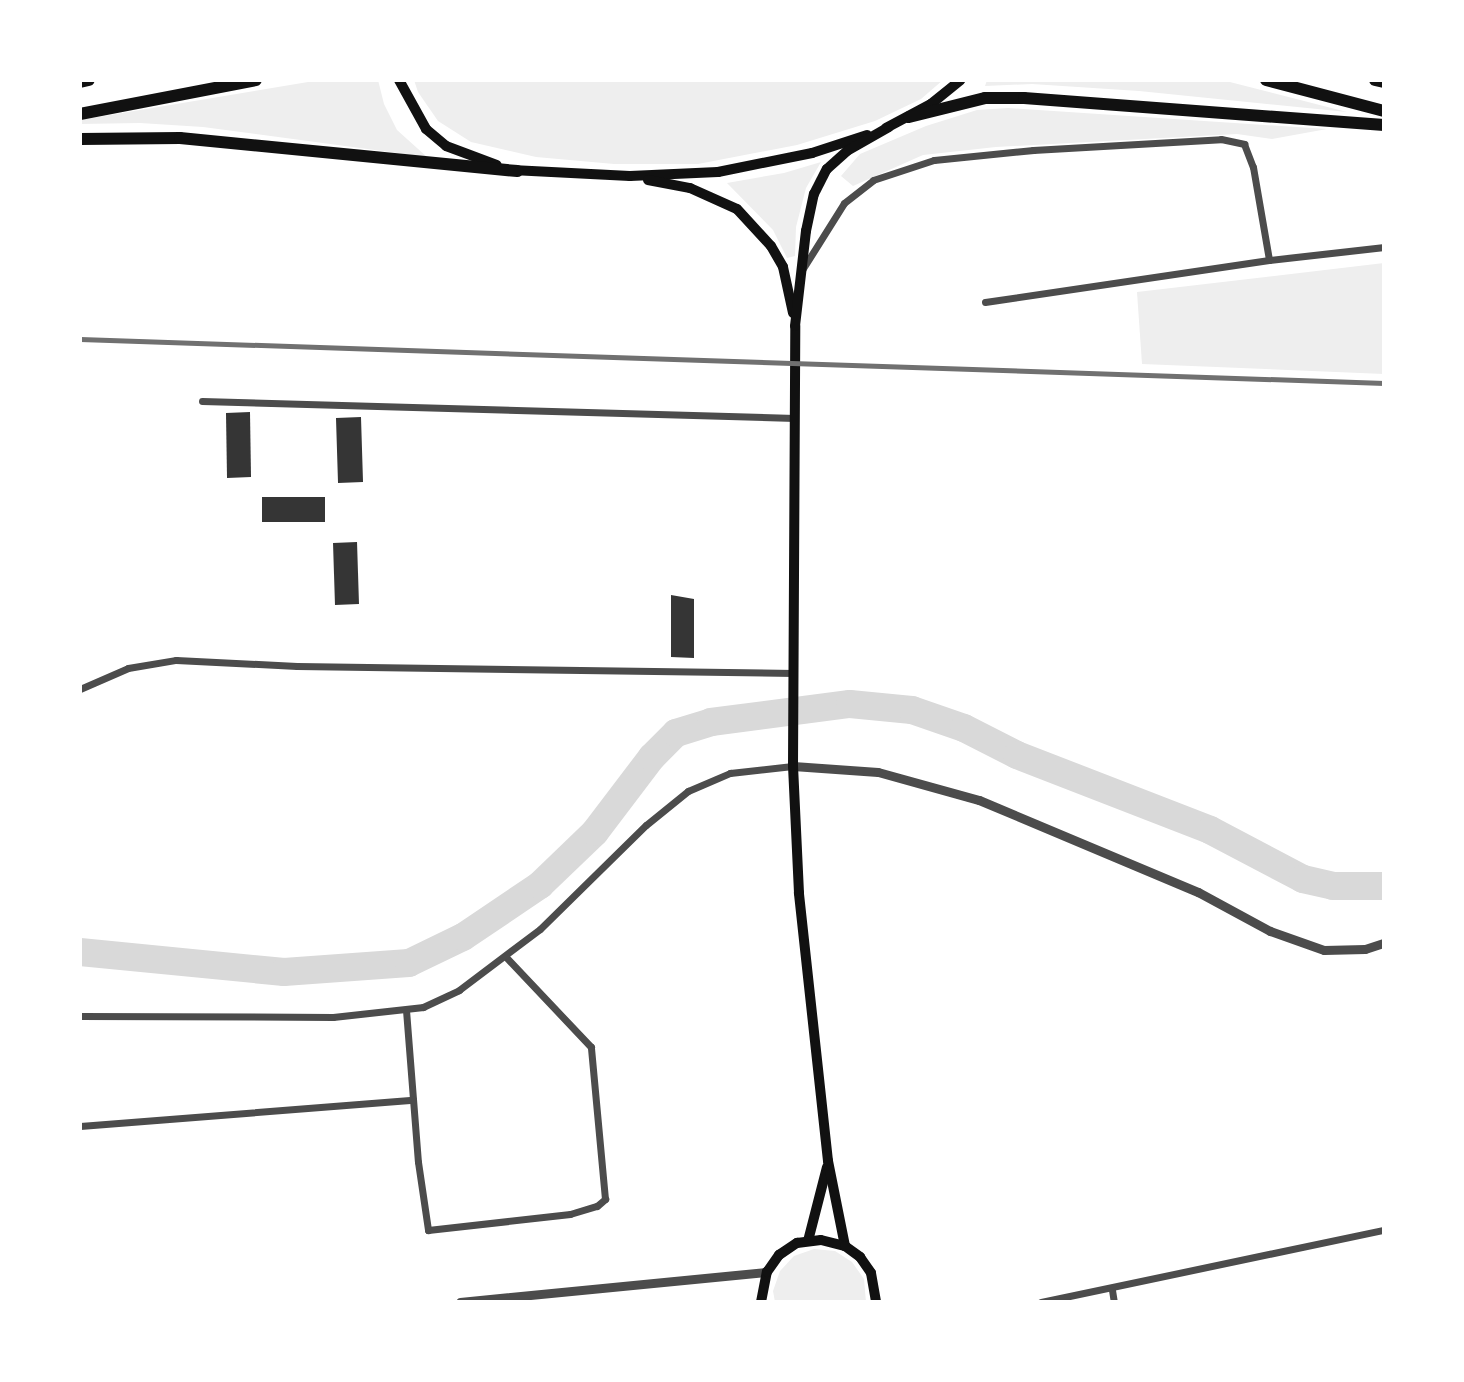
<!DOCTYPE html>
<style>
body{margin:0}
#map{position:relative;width:1464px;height:1382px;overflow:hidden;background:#fff;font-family:"Source Sans 3",sans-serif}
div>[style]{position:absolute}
.green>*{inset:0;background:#eee}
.river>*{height:28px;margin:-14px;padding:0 14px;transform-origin:14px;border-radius:14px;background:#d9d9d9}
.building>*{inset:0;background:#353535}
.minor>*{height:7px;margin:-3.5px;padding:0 3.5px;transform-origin:3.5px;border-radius:3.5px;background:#4c4c4c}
.tertiary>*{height:9px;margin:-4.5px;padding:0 4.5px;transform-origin:4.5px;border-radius:4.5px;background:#4c4c4c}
.secondary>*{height:10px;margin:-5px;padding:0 5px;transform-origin:5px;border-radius:5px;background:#111}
.trunk>*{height:12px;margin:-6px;padding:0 6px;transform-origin:6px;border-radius:6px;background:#111}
.rail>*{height:5px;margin:-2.5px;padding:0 2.5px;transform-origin:2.5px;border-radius:2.5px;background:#707070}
span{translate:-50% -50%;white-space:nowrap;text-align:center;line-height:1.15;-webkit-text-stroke:7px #fff;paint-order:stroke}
.frame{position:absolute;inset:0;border:82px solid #fff;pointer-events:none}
</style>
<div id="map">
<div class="green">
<i style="clip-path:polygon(320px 80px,378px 80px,384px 104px,397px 130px,427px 157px,203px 127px,140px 123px,80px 124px,80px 120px)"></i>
<i style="clip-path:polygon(414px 80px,943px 80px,921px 99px,875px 121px,797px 145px,698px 164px,614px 164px,536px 157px,471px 142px,438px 121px,418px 92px)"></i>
<i style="clip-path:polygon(987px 80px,1222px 80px,1347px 112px,1139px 91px,1032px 84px,985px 86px)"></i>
<i style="clip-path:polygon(1008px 108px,1327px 129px,1272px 139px,1237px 134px,996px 147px,923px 155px,853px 186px,841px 176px,860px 154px,926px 126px,977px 110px)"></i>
<i style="clip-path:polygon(821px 162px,806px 188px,796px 227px,795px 256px,787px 258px,773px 230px,727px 183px,784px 173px)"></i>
<i style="clip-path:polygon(1384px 263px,1384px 374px,1142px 364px,1137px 292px)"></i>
<i style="clip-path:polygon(814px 1249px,835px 1251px,852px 1262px,864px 1279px,866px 1302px,775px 1302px,773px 1291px,780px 1271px,794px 1256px)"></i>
</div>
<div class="river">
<i style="left:80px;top:952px;width:205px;rotate:5.6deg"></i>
<i style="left:284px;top:972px;width:125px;rotate:-4.1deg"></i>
<i style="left:409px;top:963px;width:60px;rotate:-25.7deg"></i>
<i style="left:463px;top:937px;width:93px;rotate:-34deg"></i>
<i style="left:540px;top:885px;width:76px;rotate:-43.9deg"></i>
<i style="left:595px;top:832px;width:94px;rotate:-52.8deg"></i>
<i style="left:652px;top:757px;width:34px;rotate:-45deg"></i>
<i style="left:676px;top:733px;width:37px;rotate:-17deg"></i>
<i style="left:711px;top:722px;width:140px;rotate:-7.4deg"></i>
<i style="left:850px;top:704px;width:62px;rotate:5.5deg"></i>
<i style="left:912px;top:710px;width:55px;rotate:19.1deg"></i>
<i style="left:964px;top:728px;width:59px;rotate:27deg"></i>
<i style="left:1017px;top:755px;width:207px;rotate:21.2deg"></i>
<i style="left:1210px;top:830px;width:105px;rotate:27.8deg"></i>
<i style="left:1303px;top:879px;width:31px;rotate:13deg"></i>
<i style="left:1333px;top:886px;width:51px"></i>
</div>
<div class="building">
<i style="clip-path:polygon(250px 412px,251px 477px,227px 478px,226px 413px)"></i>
<i style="clip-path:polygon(361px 417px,363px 482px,338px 483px,336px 418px)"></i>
<i style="clip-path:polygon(262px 497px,325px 497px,325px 522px,262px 522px)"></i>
<i style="clip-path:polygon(357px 542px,359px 604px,335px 605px,333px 543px)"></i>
<i style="clip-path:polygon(671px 595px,694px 599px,694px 658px,671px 657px)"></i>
</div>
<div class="minor">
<i style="left:802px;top:270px;width:79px;rotate:-57.9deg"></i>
<i style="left:844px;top:203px;width:37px;rotate:-38deg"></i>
<i style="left:873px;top:180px;width:64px;rotate:-18.2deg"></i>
<i style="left:934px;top:160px;width:100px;rotate:-5.8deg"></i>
<i style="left:1033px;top:150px;width:188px;rotate:-3.3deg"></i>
<i style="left:1221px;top:139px;width:24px;rotate:12deg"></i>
<i style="left:1244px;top:144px;width:25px;rotate:69deg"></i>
<i style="left:1253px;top:167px;width:94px;rotate:80.2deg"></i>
<i style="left:985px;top:302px;width:287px;rotate:-8.4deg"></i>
<i style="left:1269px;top:260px;width:116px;rotate:-6.4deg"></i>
<i style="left:202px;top:401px;width:593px;rotate:1.64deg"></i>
<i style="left:80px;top:689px;width:52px;rotate:-23.6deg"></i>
<i style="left:128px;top:668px;width:49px;rotate:-9.5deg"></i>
<i style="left:176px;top:660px;width:121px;rotate:2.8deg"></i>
<i style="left:297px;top:666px;width:497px;rotate:0.8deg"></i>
<i style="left:406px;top:1010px;width:152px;rotate:85.5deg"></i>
<i style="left:418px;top:1162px;width:69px;rotate:81.6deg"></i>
<i style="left:428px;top:1230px;width:143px;rotate:-6.4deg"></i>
<i style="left:570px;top:1214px;width:28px;rotate:-17deg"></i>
<i style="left:597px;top:1206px;width:11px;rotate:-41deg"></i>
<i style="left:605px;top:1199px;width:153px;rotate:-95.3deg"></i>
<i style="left:591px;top:1047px;width:125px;rotate:-133.4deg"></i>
<i style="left:80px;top:1016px;width:253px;rotate:0.2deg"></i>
<i style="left:333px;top:1017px;width:91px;rotate:-6.3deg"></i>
<i style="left:423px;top:1007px;width:40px;rotate:-25deg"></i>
<i style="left:459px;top:990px;width:101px;rotate:-37deg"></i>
<i style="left:540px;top:929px;width:148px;rotate:-44.5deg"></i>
<i style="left:646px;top:825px;width:54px;rotate:-39deg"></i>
<i style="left:688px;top:791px;width:46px;rotate:-23.2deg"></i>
<i style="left:730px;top:773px;width:63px;rotate:-6.3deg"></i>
<i style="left:80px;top:1126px;width:334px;rotate:-4.5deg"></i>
<i style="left:1112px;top:1290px;width:12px;rotate:81deg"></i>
<i style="left:1041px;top:1302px;width:350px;rotate:-11.9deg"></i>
</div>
<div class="tertiary">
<i style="left:793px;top:766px;width:85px;rotate:4deg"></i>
<i style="left:878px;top:772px;width:105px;rotate:15.5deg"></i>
<i style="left:979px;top:800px;width:238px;rotate:22.8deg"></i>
<i style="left:1198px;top:892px;width:82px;rotate:28.4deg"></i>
<i style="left:1270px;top:931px;width:57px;rotate:19.4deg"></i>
<i style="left:1324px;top:950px;width:41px;rotate:-1.4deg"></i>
<i style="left:1365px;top:949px;width:20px;rotate:-18deg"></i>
<i style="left:460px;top:1302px;width:308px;rotate:-5.6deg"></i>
</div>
<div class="secondary">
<i style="left:399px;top:80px;width:56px;rotate:61.1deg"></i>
<i style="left:426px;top:129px;width:26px;rotate:40deg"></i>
<i style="left:446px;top:146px;width:54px;rotate:20.4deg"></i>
<i style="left:886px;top:128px;width:51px;rotate:-28.1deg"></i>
<i style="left:931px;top:104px;width:38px;rotate:-39deg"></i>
<i style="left:512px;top:170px;width:118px;rotate:2.9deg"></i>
<i style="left:630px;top:176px;width:88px;rotate:-2.6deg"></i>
<i style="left:718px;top:172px;width:96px;rotate:-11.4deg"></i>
<i style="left:812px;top:153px;width:58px;rotate:-18.1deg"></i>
<i style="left:648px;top:180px;width:43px;rotate:10.8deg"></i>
<i style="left:690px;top:188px;width:51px;rotate:24.1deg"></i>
<i style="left:737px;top:209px;width:50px;rotate:47.4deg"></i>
<i style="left:771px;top:246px;width:24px;rotate:60deg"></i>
<i style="left:783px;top:267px;width:47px;rotate:77.7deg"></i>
<i style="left:808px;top:1241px;width:76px;rotate:-75.6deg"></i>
<i style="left:845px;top:1246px;width:87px;rotate:-101.3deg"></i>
<i style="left:828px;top:1161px;width:270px;rotate:-96.2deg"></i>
<i style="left:799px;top:893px;width:127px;rotate:-92.7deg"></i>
<i style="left:793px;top:766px;width:440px;rotate:-89.7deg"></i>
<i style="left:795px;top:326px;width:96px;rotate:-83.4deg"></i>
<i style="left:806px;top:231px;width:38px;rotate:-78deg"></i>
<i style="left:814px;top:194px;width:28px;rotate:-63deg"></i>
<i style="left:827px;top:169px;width:27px;rotate:-42deg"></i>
<i style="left:847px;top:151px;width:48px;rotate:-29.7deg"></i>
<i style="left:761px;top:1302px;width:31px;rotate:-79deg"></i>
<i style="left:767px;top:1272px;width:21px;rotate:-55deg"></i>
<i style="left:779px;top:1255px;width:22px;rotate:-34deg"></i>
<i style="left:797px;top:1243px;width:24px;rotate:-7deg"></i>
<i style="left:821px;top:1240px;width:25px;rotate:14deg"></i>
<i style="left:845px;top:1246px;width:19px;rotate:36deg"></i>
<i style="left:860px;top:1257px;width:19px;rotate:55deg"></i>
<i style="left:871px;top:1273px;width:29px;rotate:80deg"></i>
</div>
<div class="trunk">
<i style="left:1266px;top:80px;width:122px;rotate:14.7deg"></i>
<i style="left:1375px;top:80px;width:9px;rotate:13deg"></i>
<i style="left:80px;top:82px;width:9px;rotate:-13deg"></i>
<i style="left:80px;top:114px;width:179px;rotate:-10.9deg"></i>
<i style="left:909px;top:117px;width:78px;rotate:-14deg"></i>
<i style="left:985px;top:98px;width:39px"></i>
<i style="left:1024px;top:98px;width:361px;rotate:4.3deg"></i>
<i style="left:80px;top:139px;width:100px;rotate:-0.6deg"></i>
<i style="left:180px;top:138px;width:339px;rotate:5.6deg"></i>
</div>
<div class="rail">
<i style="left:80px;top:339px;width:1305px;rotate:1.93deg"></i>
</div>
<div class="frame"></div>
</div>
